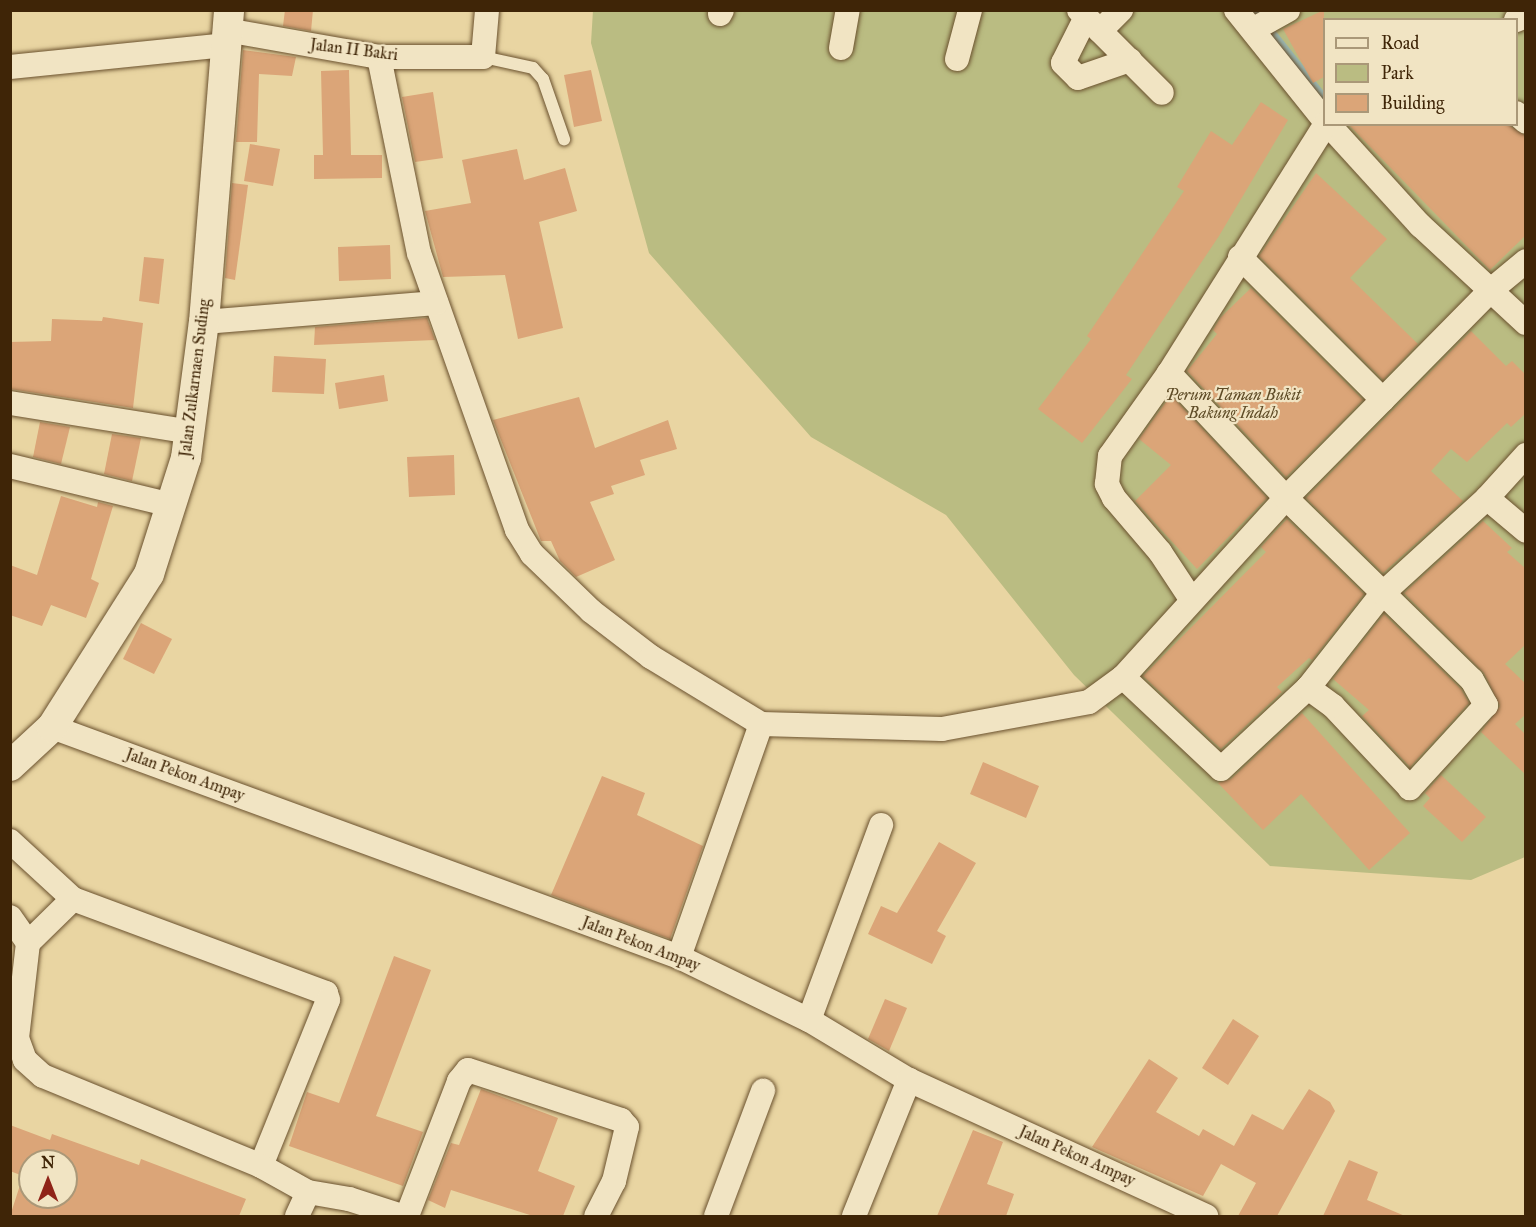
<!DOCTYPE html>
<style>
body{margin:0}
#map{position:relative;width:1536px;height:1227px;overflow:hidden;background:#e9d5a2;font-family:"IM FELL Great Primer",serif}
div>[style]{position:absolute}
.green>*{inset:0;background:#babc82}
.stream>*{height:8px;margin:-4px;padding:0 4px;transform-origin:4px;border-radius:4px;background:#9bb6b0}
.building>*{inset:0;background:#dba578}
.roads{filter:drop-shadow(0 0 2px #6a512e) drop-shadow(0 0 2px #6a512e)}
.service>*{height:12px;margin:-6px;padding:0 6px;transform-origin:6px;border-radius:6px;background:#f1e4c3}
.minor>*{height:24px;margin:-12px;padding:0 12px;transform-origin:12px;border-radius:12px;background:#f1e4c3}
.tertiary>*{height:30px;margin:-15px;padding:0 15px;transform-origin:15px;border-radius:15px;background:#f1e4c3}
span{translate:-50% -50%;white-space:nowrap;text-align:center;line-height:1.15;-webkit-text-stroke:4.5px #f1e4c3;paint-order:stroke}
.street-label{font-size:16px;color:#3f2507}
.park-label{font-size:16px;color:#5e4b26;font-style:italic}
.frame{position:absolute;inset:0;border:12px solid #3f2507;pointer-events:none}
.legend{position:absolute;left:1323px;top:18px;width:195px;height:108px;box-sizing:border-box;background:#f1e4c3;border:2px solid #aa9878;margin:0;padding:8px 10px;list-style:none;font-size:18px;color:#3f2507}
.legend li{display:flex;align-items:center;gap:12px;height:30px}
.legend b{width:30px;border:2px solid #aa9878}
.north{position:absolute;left:18px;top:1149px;width:60px;height:60px;box-sizing:border-box;background:#f1e4c3;border:2px solid #aa9878;border-radius:50%;rotate:0deg;font-size:16px;font-weight:700;line-height:24px;text-align:center;color:#3f2507}
.north::after{content:'';display:block;margin:auto;width:21px;height:27px;background:#8f2418;clip-path:polygon(50% 0,100% 100%,50% 72%,0 100%)}
</style>
<div id="map">
<div class="green">
<i style="clip-path:polygon(evenodd,593px 10px,1525px 11px,1525px 857px,1471px 880px,1270px 866px,1074px 675px,946px 515px,811px 437px,649px 253px,591px 43px,593px 10px,1324px 20px,1516px 20px,1516px 124px,1324px 124px,1324px 20px)"></i>
</div>
<div class="stream">
<i style="left:1254px;top:10px;width:112px;rotate:51.5deg"></i>
</div>
<div class="building">
<i style="clip-path:polygon(285px 10px,313px 10px,311px 31px,283px 26px)"></i>
<i style="clip-path:polygon(1324px 10px,1324px 77px,1313px 83px,1283px 29px)"></i>
<i style="clip-path:polygon(243px 50px,296px 57px,292px 76px,259px 74px,257px 142px,236px 142px)"></i>
<i style="clip-path:polygon(349px 70px,351px 155px,382px 155px,382px 178px,314px 179px,314px 155px,323px 155px,321px 71px)"></i>
<i style="clip-path:polygon(591px 70px,602px 121px,574px 127px,564px 75px)"></i>
<i style="clip-path:polygon(433px 92px,443px 158px,415px 162px,402px 97px)"></i>
<i style="clip-path:polygon(1261px 102px,1288px 120px,1219px 236px,1126px 375px,1132px 379px,1082px 443px,1038px 409px,1091px 339px,1087px 336px,1184px 191px,1177px 187px,1211px 131px,1232px 145px)"></i>
<i style="clip-path:polygon(1348px 124px,1507px 124px,1526px 136px,1526px 235px,1490px 270px)"></i>
<i style="clip-path:polygon(250px 144px,280px 149px,273px 186px,244px 181px)"></i>
<i style="clip-path:polygon(517px 149px,524px 180px,565px 168px,577px 211px,539px 222px,563px 328px,518px 339px,505px 275px,443px 277px,425px 211px,471px 203px,462px 160px)"></i>
<i style="clip-path:polygon(1316px 173px,1387px 239px,1350px 278px,1418px 344px,1383px 380px,1259px 256px)"></i>
<i style="clip-path:polygon(232px 183px,248px 185px,235px 280px,225px 278px)"></i>
<i style="clip-path:polygon(390px 245px,391px 279px,339px 281px,338px 247px)"></i>
<i style="clip-path:polygon(144px 257px,164px 259px,159px 304px,139px 301px)"></i>
<i style="clip-path:polygon(1251px 288px,1363px 400px,1286px 477px,1187px 371px,1217px 334px,1213px 330px,1220px 318px)"></i>
<i style="clip-path:polygon(103px 317px,143px 323px,133px 408px,10px 389px,10px 342px,51px 341px,52px 319px,102px 321px)"></i>
<i style="clip-path:polygon(427px 318px,435px 340px,314px 345px,315px 327px)"></i>
<i style="clip-path:polygon(1471px 331px,1506px 366px,1512px 361px,1526px 375px,1526px 413px,1511px 427px,1507px 423px,1467px 462px,1451px 449px,1431px 471px,1463px 501px,1383px 573px,1306px 498px)"></i>
<i style="clip-path:polygon(274px 356px,326px 359px,324px 394px,272px 392px)"></i>
<i style="clip-path:polygon(384px 375px,388px 401px,339px 409px,335px 383px)"></i>
<i style="clip-path:polygon(1171px 395px,1267px 498px,1197px 569px,1135px 501px,1171px 465px,1139px 439px)"></i>
<i style="clip-path:polygon(579px 397px,595px 448px,668px 420px,677px 449px,640px 460px,645px 475px,611px 486px,614px 494px,590px 502px,615px 560px,576px 577px,560px 561px,551px 541px,541px 541px,493px 420px)"></i>
<i style="clip-path:polygon(40px 422px,70px 427px,61px 464px,33px 457px)"></i>
<i style="clip-path:polygon(112px 434px,141px 438px,132px 481px,104px 474px)"></i>
<i style="clip-path:polygon(454px 455px,455px 495px,409px 497px,407px 457px)"></i>
<i style="clip-path:polygon(61px 496px,97px 507px,98px 502px,113px 506px,91px 579px,99px 583px,86px 618px,51px 605px,42px 626px,10px 615px,10px 565px,37px 575px)"></i>
<i style="clip-path:polygon(1287px 519px,1364px 594px,1312px 660px,1309px 658px,1277px 687px,1282px 692px,1221px 749px,1143px 676px,1266px 552px,1261px 547px)"></i>
<i style="clip-path:polygon(1483px 521px,1512px 548px,1507px 552px,1526px 569px,1526px 644px,1505px 664px,1526px 684px,1526px 714px,1515px 724px,1526px 735px,1526px 775px,1481px 732px,1500px 706px,1484px 673px,1404px 593px)"></i>
<i style="clip-path:polygon(1384px 614px,1461px 689px,1469px 703px,1410px 767px,1362px 716px,1369px 710px,1333px 679px)"></i>
<i style="clip-path:polygon(141px 623px,172px 639px,154px 674px,123px 659px)"></i>
<i style="clip-path:polygon(1302px 713px,1410px 833px,1369px 870px,1301px 794px,1263px 830px,1218px 783px,1231px 779px)"></i>
<i style="clip-path:polygon(983px 762px,1039px 786px,1026px 818px,970px 794px)"></i>
<i style="clip-path:polygon(1441px 775px,1486px 817px,1462px 842px,1423px 806px,1430px 798px,1425px 793px)"></i>
<i style="clip-path:polygon(602px 776px,645px 793px,637px 815px,703px 846px,670px 939px,551px 895px)"></i>
<i style="clip-path:polygon(939px 842px,976px 863px,937px 931px,946px 936px,932px 964px,868px 934px,881px 906px,897px 913px)"></i>
<i style="clip-path:polygon(394px 956px,431px 970px,376px 1116px,423px 1132px,403px 1186px,289px 1146px,307px 1092px,339px 1103px)"></i>
<i style="clip-path:polygon(885px 999px,907px 1008px,889px 1051px,868px 1039px)"></i>
<i style="clip-path:polygon(1233px 1019px,1259px 1036px,1228px 1085px,1202px 1068px)"></i>
<i style="clip-path:polygon(1149px 1059px,1178px 1078px,1156px 1112px,1199px 1136px,1203px 1129px,1234px 1146px,1252px 1114px,1283px 1130px,1309px 1089px,1330px 1102px,1335px 1111px,1277px 1216px,1238px 1216px,1256px 1183px,1221px 1164px,1203px 1196px,1092px 1147px)"></i>
<i style="clip-path:polygon(481px 1089px,558px 1118px,538px 1171px,575px 1186px,563px 1216px,533px 1216px,451px 1190px,445px 1208px,428px 1200px,451px 1143px,459px 1145px)"></i>
<i style="clip-path:polygon(evenodd,10px 1125px,50px 1140px,52px 1134px,139px 1165px,141px 1159px,246px 1199px,239px 1216px,10px 1216px,23px 1176px,10px 1171px,10px 1125px,30px 1161px,66px 1161px,66px 1197px,30px 1197px,30px 1161px)"></i>
<i style="clip-path:polygon(973px 1130px,1003px 1142px,987px 1184px,1014px 1194px,1006px 1216px,937px 1216px)"></i>
<i style="clip-path:polygon(1349px 1160px,1378px 1172px,1367px 1200px,1405px 1216px,1323px 1216px)"></i>
</div>
<div class="roads">
<div class="service">
<i style="left:483px;top:57px;width:51px;rotate:12.4deg"></i>
<i style="left:533px;top:68px;width:15px;rotate:48deg"></i>
<i style="left:543px;top:79px;width:64px;rotate:70.7deg"></i>
</div>
<div class="minor">
<i style="left:1079px;top:10px;width:117px;rotate:45deg"></i>
<i style="left:1236px;top:10px;width:141px;rotate:51.3deg"></i>
<i style="left:720px;top:14px;width:4px;rotate:-63deg"></i>
<i style="left:1086px;top:17px;width:51px;rotate:116.6deg"></i>
<i style="left:1063px;top:63px;width:21px;rotate:45deg"></i>
<i style="left:1078px;top:78px;width:55px;rotate:-19.1deg"></i>
<i style="left:1516px;top:20px;width:11px;rotate:-22deg"></i>
<i style="left:1254px;top:29px;width:39px;rotate:-29deg"></i>
<i style="left:226px;top:30px;width:155px;rotate:10deg"></i>
<i style="left:379px;top:57px;width:104px"></i>
<i style="left:483px;top:57px;width:47px;rotate:-85.1deg"></i>
<i style="left:1100px;top:31px;width:30px;rotate:-45deg"></i>
<i style="left:841px;top:48px;width:39px;rotate:-80deg"></i>
<i style="left:379px;top:57px;width:200px;rotate:78.5deg"></i>
<i style="left:419px;top:253px;width:294px;rotate:70.5deg"></i>
<i style="left:517px;top:530px;width:28px;rotate:58deg"></i>
<i style="left:532px;top:554px;width:82px;rotate:44deg"></i>
<i style="left:591px;top:611px;width:76px;rotate:37.5deg"></i>
<i style="left:651px;top:657px;width:129px;rotate:31.3deg"></i>
<i style="left:761px;top:724px;width:181px;rotate:1.6deg"></i>
<i style="left:942px;top:729px;width:149px;rotate:-10.4deg"></i>
<i style="left:1089px;top:702px;width:42px;rotate:-36.3deg"></i>
<i style="left:957px;top:59px;width:51px;rotate:-75.1deg"></i>
<i style="left:10px;top:67px;width:216px;rotate:-5.8deg"></i>
<i style="left:1516px;top:113px;width:13px;rotate:42deg"></i>
<i style="left:1328px;top:124px;width:137px;rotate:47.7deg"></i>
<i style="left:1420px;top:225px;width:144px;rotate:42.8deg"></i>
<i style="left:1240px;top:257px;width:202px;rotate:45deg"></i>
<i style="left:1526px;top:261px;width:45px;rotate:140.4deg"></i>
<i style="left:1491px;top:290px;width:292px;rotate:134.6deg"></i>
<i style="left:1286px;top:498px;width:242px;rotate:132.3deg"></i>
<i style="left:1123px;top:677px;width:134px;rotate:43.2deg"></i>
<i style="left:1221px;top:769px;width:119px;rotate:-43deg"></i>
<i style="left:1308px;top:688px;width:120px;rotate:-51.8deg"></i>
<i style="left:1382px;top:594px;width:142px;rotate:-42.4deg"></i>
<i style="left:1487px;top:498px;width:58px;rotate:-47.8deg"></i>
<i style="left:204px;top:322px;width:233px;rotate:-4.7deg"></i>
<i style="left:1169px;top:373px;width:171px;rotate:46.9deg"></i>
<i style="left:1286px;top:498px;width:260px;rotate:44.4deg"></i>
<i style="left:1472px;top:680px;width:29px;rotate:61deg"></i>
<i style="left:1486px;top:705px;width:113px;rotate:132.5deg"></i>
<i style="left:1410px;top:788px;width:112px;rotate:-133.2deg"></i>
<i style="left:1333px;top:706px;width:31px;rotate:-144deg"></i>
<i style="left:10px;top:403px;width:183px;rotate:9.1deg"></i>
<i style="left:10px;top:466px;width:166px;rotate:13.6deg"></i>
<i style="left:1487px;top:498px;width:51px;rotate:40.2deg"></i>
<i style="left:1191px;top:599px;width:56px;rotate:-123.4deg"></i>
<i style="left:1160px;top:552px;width:71px;rotate:-130.4deg"></i>
<i style="left:1114px;top:498px;width:16px;rotate:-117deg"></i>
<i style="left:1107px;top:484px;width:28px;rotate:-84deg"></i>
<i style="left:1110px;top:456px;width:102px;rotate:-54.6deg"></i>
<i style="left:1169px;top:373px;width:294px;rotate:-57.8deg"></i>
<i style="left:52px;top:727px;width:668px;rotate:20.14deg"></i>
<i style="left:679px;top:957px;width:144px;rotate:25.9deg"></i>
<i style="left:809px;top:1020px;width:117px;rotate:31deg"></i>
<i style="left:909px;top:1080px;width:327px;rotate:24.6deg"></i>
<i style="left:10px;top:841px;width:86px;rotate:42.6deg"></i>
<i style="left:73px;top:899px;width:270px;rotate:20.4deg"></i>
<i style="left:326px;top:993px;width:7px;rotate:74deg"></i>
<i style="left:328px;top:1000px;width:179px;rotate:112deg"></i>
<i style="left:10px;top:917px;width:32px;rotate:55deg"></i>
<i style="left:28px;top:943px;width:96px;rotate:96.6deg"></i>
<i style="left:17px;top:1038px;width:23px;rotate:70deg"></i>
<i style="left:25px;top:1060px;width:24px;rotate:42deg"></i>
<i style="left:43px;top:1076px;width:236px;rotate:22.4deg"></i>
<i style="left:261px;top:1166px;width:54px;rotate:29deg"></i>
<i style="left:308px;top:1192px;width:42px;rotate:9.7deg"></i>
<i style="left:349px;top:1199px;width:56px;rotate:17.8deg"></i>
<i style="left:28px;top:943px;width:63px;rotate:-44.4deg"></i>
<i style="left:679px;top:957px;width:247px;rotate:-70.6deg"></i>
<i style="left:809px;top:1020px;width:208px;rotate:-69.7deg"></i>
<i style="left:297px;top:1216px;width:26px;rotate:-65deg"></i>
<i style="left:407px;top:1216px;width:145px;rotate:-68.9deg"></i>
<i style="left:459px;top:1081px;width:14px;rotate:-51deg"></i>
<i style="left:468px;top:1070px;width:161px;rotate:18.1deg"></i>
<i style="left:621px;top:1120px;width:9px;rotate:49deg"></i>
<i style="left:627px;top:1127px;width:56px;rotate:103.5deg"></i>
<i style="left:614px;top:1181px;width:39px;rotate:117deg"></i>
<i style="left:716px;top:1216px;width:134px;rotate:-69.4deg"></i>
<i style="left:854px;top:1216px;width:147px;rotate:-68deg"></i>
</div>
<div class="tertiary">
<i style="left:10px;top:766px;width:57px;rotate:-42.9deg"></i>
<i style="left:52px;top:727px;width:181px;rotate:-57.6deg"></i>
<i style="left:149px;top:574px;width:122px;rotate:-72.3deg"></i>
<i style="left:186px;top:458px;width:137px;rotate:-82.5deg"></i>
<i style="left:204px;top:322px;width:313px;rotate:-85.4deg"></i>
</div>
</div>
<div class="street-label">
<span style="left:354px;top:50px;rotate:7deg">Jalan II Bakri</span>
<span style="left:195px;top:378px;rotate:-83deg">Jalan Zulkarnaen Suding</span>
<span style="left:185px;top:775px;rotate:20deg">Jalan Pekon Ampay</span>
<span style="left:641px;top:944px;rotate:21deg">Jalan Pekon Ampay</span>
<span style="left:1077px;top:1156px;rotate:24deg">Jalan Pekon Ampay</span>
</div>
<div class="park-label">
<span style="left:1233px;top:404px">Perum Taman Bukit<br>Bakung Indah</span>
</div>
<div class="frame"></div>
<ul class="legend">
<li><b style="height:8px;background:#f1e4c3"></b>Road</li>
<li><b style="height:16px;background:#babc82"></b>Park</li>
<li><b style="height:16px;background:#dba578"></b>Building</li>
</ul>
<div class="north">N</div>
</div>
